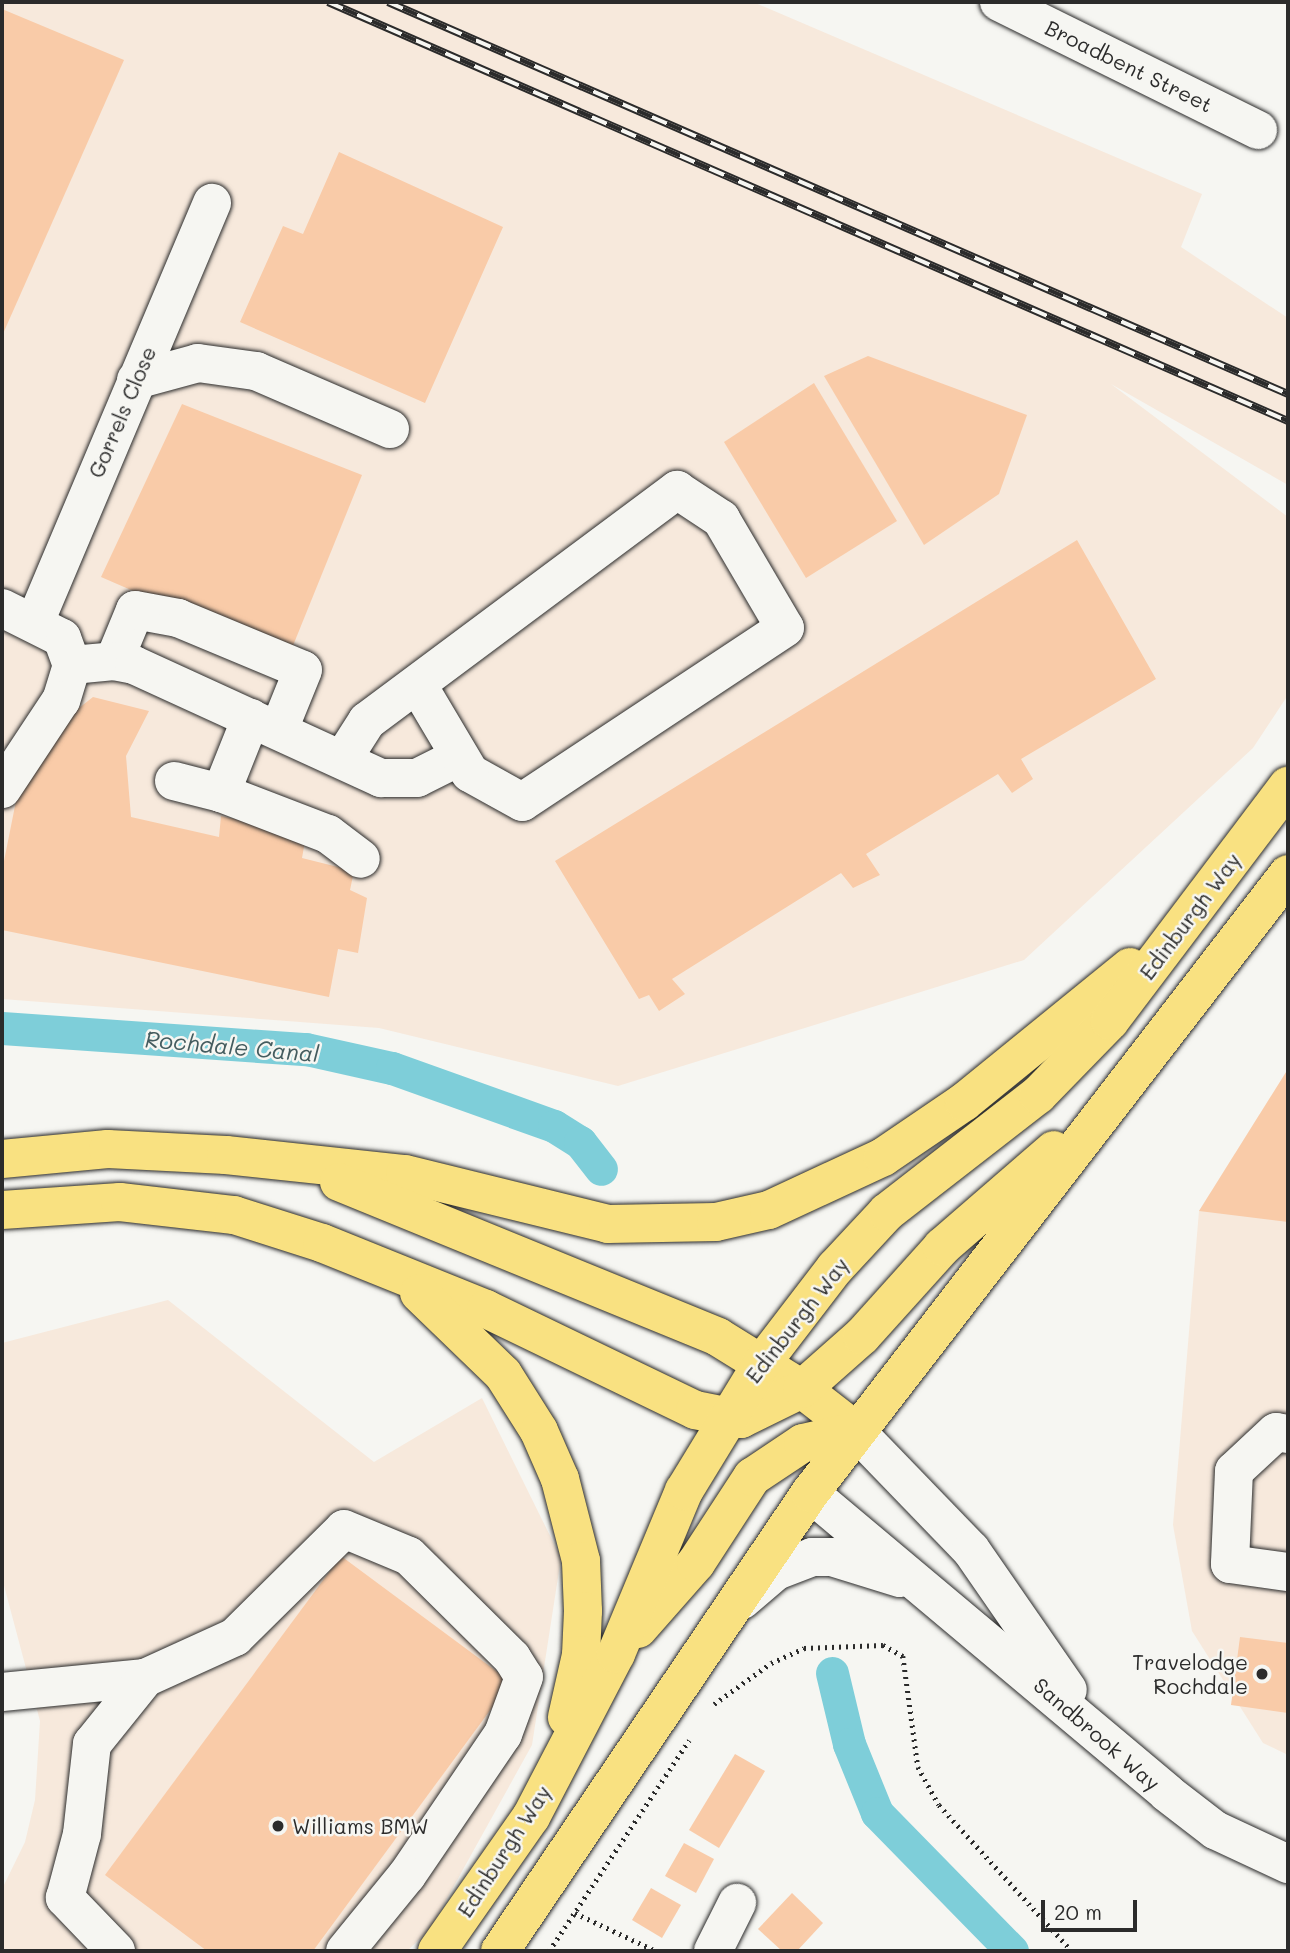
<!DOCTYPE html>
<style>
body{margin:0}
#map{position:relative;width:1290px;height:1953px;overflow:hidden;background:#f6f6f2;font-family:Mali,sans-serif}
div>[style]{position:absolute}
.built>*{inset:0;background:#f7e9dc}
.canal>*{height:33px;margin:-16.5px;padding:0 16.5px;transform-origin:16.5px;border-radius:16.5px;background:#7eced9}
.building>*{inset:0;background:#f9cba8}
.path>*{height:4.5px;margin-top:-2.25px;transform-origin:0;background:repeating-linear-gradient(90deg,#2b2b2b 0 2px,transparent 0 7px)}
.roads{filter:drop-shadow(0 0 2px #2b2b2b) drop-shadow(0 0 2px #2b2b2b)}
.minor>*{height:38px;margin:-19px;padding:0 19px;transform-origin:19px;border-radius:19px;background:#f6f6f2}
.highway>*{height:38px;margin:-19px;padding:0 19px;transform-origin:19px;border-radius:19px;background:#f9e181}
.rail>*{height:8px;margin-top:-4px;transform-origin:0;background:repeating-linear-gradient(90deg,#f6f6f2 0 16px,#2b2b2b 0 32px);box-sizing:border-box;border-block:2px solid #2b2b2b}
.dots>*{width:19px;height:19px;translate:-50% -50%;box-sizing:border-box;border:4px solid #f6f6f2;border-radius:50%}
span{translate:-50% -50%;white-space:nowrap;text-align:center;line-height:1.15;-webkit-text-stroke:5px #f6f6f2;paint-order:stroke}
.street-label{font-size:21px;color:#2b2b2b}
.poi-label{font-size:21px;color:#2b2b2b}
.right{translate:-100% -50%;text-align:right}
.left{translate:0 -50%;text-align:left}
.water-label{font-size:23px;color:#445c5f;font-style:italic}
.frame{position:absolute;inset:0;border:4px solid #2b2b2b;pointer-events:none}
.scale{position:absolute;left:1041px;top:1900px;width:96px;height:32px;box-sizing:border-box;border:4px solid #2b2b2b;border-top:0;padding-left:9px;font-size:21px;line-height:24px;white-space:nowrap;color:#2b2b2b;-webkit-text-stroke:5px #f6f6f2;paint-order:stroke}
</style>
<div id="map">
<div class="built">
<i style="clip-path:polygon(2px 2px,753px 2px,1202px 194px,1181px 247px,1288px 318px,1288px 485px,1111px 384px,1288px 517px,1288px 695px,1253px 748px,1024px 960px,618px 1086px,379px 1028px,2px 999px)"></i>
<i style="clip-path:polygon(1288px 1069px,1288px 1755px,1263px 1743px,1192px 1631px,1173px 1525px,1199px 1211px)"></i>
<i style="clip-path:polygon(168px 1300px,374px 1462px,482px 1398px,561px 1558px,532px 1745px,430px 1929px,407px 1951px,2px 1951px,2px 1889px,25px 1842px,35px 1800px,40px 1721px,2px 1578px,2px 1343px)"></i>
</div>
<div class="canal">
<i style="left:2px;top:1028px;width:305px;rotate:4deg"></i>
<i style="left:306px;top:1049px;width:88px;rotate:12.5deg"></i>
<i style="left:392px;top:1068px;width:172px;rotate:19.7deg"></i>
<i style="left:554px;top:1126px;width:31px;rotate:32deg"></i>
<i style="left:580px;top:1142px;width:34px;rotate:52deg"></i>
<i style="left:832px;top:1673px;width:73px;rotate:76.5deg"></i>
<i style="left:849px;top:1744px;width:74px;rotate:67.9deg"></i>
<i style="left:877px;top:1813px;width:193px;rotate:45.6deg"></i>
</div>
<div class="building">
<i style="clip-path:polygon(2px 9px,124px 60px,2px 336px)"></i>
<i style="clip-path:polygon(339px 152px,503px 227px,425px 403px,240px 322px,283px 226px,303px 234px)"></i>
<i style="clip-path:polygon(868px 356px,1027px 415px,999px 494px,924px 545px,824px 376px)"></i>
<i style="clip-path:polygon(814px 383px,897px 521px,806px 578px,724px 442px)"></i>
<i style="clip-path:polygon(182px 404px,362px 475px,288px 658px,101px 577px)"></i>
<i style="clip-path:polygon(1077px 540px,1156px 679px,1021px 759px,1033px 779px,1012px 793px,998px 774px,866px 854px,880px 875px,853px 888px,841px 873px,672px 979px,685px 994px,659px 1011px,649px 995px,639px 999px,555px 861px)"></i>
<i style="clip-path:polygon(93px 697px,149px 711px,126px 756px,131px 817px,219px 837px,221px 816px,306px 835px,302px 858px,354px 871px,350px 890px,367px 898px,358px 953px,338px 949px,329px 997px,2px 930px,2px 871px,16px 801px,36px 742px)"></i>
<i style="clip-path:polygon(1288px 1069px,1288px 1222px,1199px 1211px)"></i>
<i style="clip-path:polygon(341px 1556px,511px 1682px,313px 1951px,207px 1951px,105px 1875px)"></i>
<i style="clip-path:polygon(1240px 1637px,1288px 1643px,1288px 1713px,1231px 1705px)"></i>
<i style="clip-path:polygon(735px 1754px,765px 1771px,719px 1848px,689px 1830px)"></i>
<i style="clip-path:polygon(684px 1843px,714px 1859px,696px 1893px,665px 1876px)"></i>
<i style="clip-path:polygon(651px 1888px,681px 1905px,662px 1938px,632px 1920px)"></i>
<i style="clip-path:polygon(792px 1893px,823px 1923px,797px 1951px,782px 1951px,758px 1929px)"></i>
</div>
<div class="path">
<i style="left:714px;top:1704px;width:70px;rotate:-35.7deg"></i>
<i style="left:771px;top:1663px;width:36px;rotate:-24deg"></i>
<i style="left:804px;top:1648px;width:79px;rotate:-2.2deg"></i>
<i style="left:883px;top:1645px;width:23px;rotate:29deg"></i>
<i style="left:903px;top:1656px;width:112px;rotate:82.3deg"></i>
<i style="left:918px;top:1767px;width:43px;rotate:61.1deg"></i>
<i style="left:939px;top:1805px;width:197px;rotate:47.7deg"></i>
<i style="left:575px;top:1913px;width:89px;rotate:25.1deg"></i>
<i style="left:549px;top:1951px;width:253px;rotate:-56.4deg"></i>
</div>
<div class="roads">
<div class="minor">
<i style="left:999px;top:2px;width:289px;rotate:26.3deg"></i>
<i style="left:136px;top:380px;width:64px;rotate:-15.3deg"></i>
<i style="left:198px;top:363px;width:59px;rotate:7.9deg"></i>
<i style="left:256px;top:371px;width:146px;rotate:23.4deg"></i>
<i style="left:2px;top:608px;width:67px;rotate:26.6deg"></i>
<i style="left:62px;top:638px;width:29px;rotate:70deg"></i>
<i style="left:72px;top:665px;width:37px;rotate:107deg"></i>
<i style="left:61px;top:700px;width:107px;rotate:123.5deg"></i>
<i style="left:35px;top:622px;width:455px;rotate:-67.1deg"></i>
<i style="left:114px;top:661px;width:55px;rotate:-67.6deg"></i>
<i style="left:135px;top:610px;width:44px;rotate:10.5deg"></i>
<i style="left:178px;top:618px;width:135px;rotate:22.6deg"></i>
<i style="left:303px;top:670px;width:64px;rotate:112.1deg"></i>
<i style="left:72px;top:665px;width:42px;rotate:-5.4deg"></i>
<i style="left:114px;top:661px;width:20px;rotate:11deg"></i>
<i style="left:134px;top:665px;width:272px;rotate:24.6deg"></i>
<i style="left:381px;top:778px;width:36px"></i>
<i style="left:417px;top:778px;width:47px;rotate:-26.6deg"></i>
<i style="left:251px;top:718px;width:81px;rotate:111.8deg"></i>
<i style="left:221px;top:793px;width:115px;rotate:21deg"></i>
<i style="left:328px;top:834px;width:41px;rotate:37.1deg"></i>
<i style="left:344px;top:757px;width:43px;rotate:-57.4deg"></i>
<i style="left:367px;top:721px;width:387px;rotate:-36.7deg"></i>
<i style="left:677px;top:490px;width:53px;rotate:33.4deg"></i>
<i style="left:721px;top:519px;width:126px;rotate:59.6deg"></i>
<i style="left:785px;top:628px;width:315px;rotate:146.5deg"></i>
<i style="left:522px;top:802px;width:60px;rotate:-150.9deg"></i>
<i style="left:470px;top:773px;width:100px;rotate:-120.7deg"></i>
<i style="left:174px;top:781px;width:49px;rotate:14.3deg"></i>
<i style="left:856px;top:1431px;width:165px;rotate:46deg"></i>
<i style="left:971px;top:1550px;width:170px;rotate:55.3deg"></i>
<i style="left:1288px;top:1434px;width:12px;rotate:-171deg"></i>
<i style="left:1276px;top:1432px;width:57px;rotate:137.1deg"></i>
<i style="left:1234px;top:1471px;width:93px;rotate:92.5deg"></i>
<i style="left:1230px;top:1564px;width:59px;rotate:7.9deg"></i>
<i style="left:810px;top:1493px;width:466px;rotate:40deg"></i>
<i style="left:1167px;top:1793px;width:61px;rotate:37.6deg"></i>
<i style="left:1215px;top:1830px;width:81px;rotate:25deg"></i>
<i style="left:742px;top:1600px;width:45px;rotate:-40.5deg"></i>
<i style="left:776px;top:1571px;width:39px;rotate:-21deg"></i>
<i style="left:812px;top:1557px;width:20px"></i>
<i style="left:832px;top:1557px;width:71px;rotate:17.2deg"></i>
<i style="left:2px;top:1692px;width:144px;rotate:-5.6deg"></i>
<i style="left:145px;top:1678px;width:99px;rotate:-24.5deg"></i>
<i style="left:235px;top:1637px;width:153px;rotate:-44.7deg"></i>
<i style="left:344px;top:1529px;width:70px;rotate:22.6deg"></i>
<i style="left:409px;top:1556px;width:145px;rotate:44.7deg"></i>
<i style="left:512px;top:1658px;width:22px;rotate:58deg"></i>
<i style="left:524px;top:1677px;width:61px;rotate:110.2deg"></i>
<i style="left:503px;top:1734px;width:171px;rotate:124.2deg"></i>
<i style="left:407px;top:1875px;width:98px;rotate:129.2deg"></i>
<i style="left:116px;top:1951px;width:74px;rotate:-133.9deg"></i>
<i style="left:65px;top:1898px;width:66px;rotate:-75.1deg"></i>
<i style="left:82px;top:1834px;width:91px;rotate:-83.7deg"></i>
<i style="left:92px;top:1744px;width:85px;rotate:-51.2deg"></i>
<i style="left:713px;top:1951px;width:54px;rotate:-63.4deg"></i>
</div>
<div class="highway">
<i style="left:2px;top:1159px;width:106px;rotate:-5.4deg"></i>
<i style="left:108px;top:1149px;width:118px;rotate:2.9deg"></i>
<i style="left:226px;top:1155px;width:180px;rotate:6.1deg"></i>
<i style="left:405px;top:1174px;width:209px;rotate:13.8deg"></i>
<i style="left:608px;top:1224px;width:108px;rotate:-1.1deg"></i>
<i style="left:716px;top:1222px;width:54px;rotate:-12.8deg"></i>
<i style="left:769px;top:1210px;width:126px;rotate:-24.9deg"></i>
<i style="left:883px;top:1157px;width:98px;rotate:-34.2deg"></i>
<i style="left:964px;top:1102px;width:214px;rotate:-39.1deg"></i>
<i style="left:339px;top:1182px;width:409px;rotate:22.2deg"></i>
<i style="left:718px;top:1337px;width:99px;rotate:31.8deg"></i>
<i style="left:802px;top:1389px;width:68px;rotate:37.9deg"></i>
<i style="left:2px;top:1210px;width:118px;rotate:-3.9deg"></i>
<i style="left:120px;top:1202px;width:115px;rotate:6.5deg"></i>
<i style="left:234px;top:1215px;width:92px;rotate:17.7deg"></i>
<i style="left:322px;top:1243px;width:177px;rotate:21.9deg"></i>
<i style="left:486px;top:1309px;width:232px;rotate:25.8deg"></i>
<i style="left:695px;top:1410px;width:47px;rotate:11.1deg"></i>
<i style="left:741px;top:1419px;width:68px;rotate:-26.2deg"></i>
<i style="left:802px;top:1389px;width:80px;rotate:-41.5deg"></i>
<i style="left:862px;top:1336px;width:120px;rotate:-48deg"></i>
<i style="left:942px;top:1247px;width:148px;rotate:-40.9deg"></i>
<i style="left:419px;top:1293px;width:117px;rotate:44deg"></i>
<i style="left:503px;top:1374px;width:67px;rotate:57.7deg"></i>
<i style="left:539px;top:1431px;width:52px;rotate:66.4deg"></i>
<i style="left:560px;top:1479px;width:85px;rotate:75.6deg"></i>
<i style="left:581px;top:1561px;width:50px;rotate:87.7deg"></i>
<i style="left:583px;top:1611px;width:44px;rotate:92.6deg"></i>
<i style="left:581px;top:1655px;width:64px;rotate:102.7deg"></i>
<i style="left:638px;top:1629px;width:88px;rotate:-48.7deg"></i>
<i style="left:696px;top:1563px;width:103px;rotate:-56.9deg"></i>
<i style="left:752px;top:1477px;width:61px;rotate:-33.7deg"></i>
<i style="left:803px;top:1443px;width:54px;rotate:-12.8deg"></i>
<i style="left:437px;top:1951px;width:164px;rotate:-55deg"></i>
<i style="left:531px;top:1817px;width:184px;rotate:-62.5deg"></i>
<i style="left:616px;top:1654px;width:177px;rotate:-67.4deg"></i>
<i style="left:684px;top:1491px;width:150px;rotate:-58.6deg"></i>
<i style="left:762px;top:1363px;width:120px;rotate:-52.5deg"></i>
<i style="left:835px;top:1268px;width:76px;rotate:-47.1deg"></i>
<i style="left:887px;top:1212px;width:191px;rotate:-37.8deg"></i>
<i style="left:1038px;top:1095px;width:103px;rotate:-45.8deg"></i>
<i style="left:1110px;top:1021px;width:295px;rotate:-52.9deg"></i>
<i style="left:500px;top:1951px;width:553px;rotate:-55.91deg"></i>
<i style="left:810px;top:1493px;width:782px;rotate:-52.32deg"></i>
</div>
</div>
<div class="rail">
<i style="left:328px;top:2px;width:1047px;rotate:23.58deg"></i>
<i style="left:388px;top:2px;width:982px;rotate:23.54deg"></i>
</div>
<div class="dots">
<i style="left:1262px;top:1674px;background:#2b2b2b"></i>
<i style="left:278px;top:1826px;background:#2b2b2b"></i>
</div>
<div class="street-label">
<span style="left:1129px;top:66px;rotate:26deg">Broadbent Street</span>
<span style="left:122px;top:412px;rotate:-67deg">Gorrels Close</span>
<span style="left:1190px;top:916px;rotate:-53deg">Edinburgh Way</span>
<span style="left:797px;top:1320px;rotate:-52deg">Edinburgh Way</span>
<span style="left:1097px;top:1734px;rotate:41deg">Sandbrook Way</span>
<span style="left:504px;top:1851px;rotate:-57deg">Edinburgh Way</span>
</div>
<div class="poi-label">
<span class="right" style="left:1248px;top:1674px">Travelodge<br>Rochdale</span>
<span class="left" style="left:292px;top:1826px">Williams BMW</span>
</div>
<div class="water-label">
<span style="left:232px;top:1046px;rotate:5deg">Rochdale Canal</span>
</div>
<div class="frame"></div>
<div class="scale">20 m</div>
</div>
